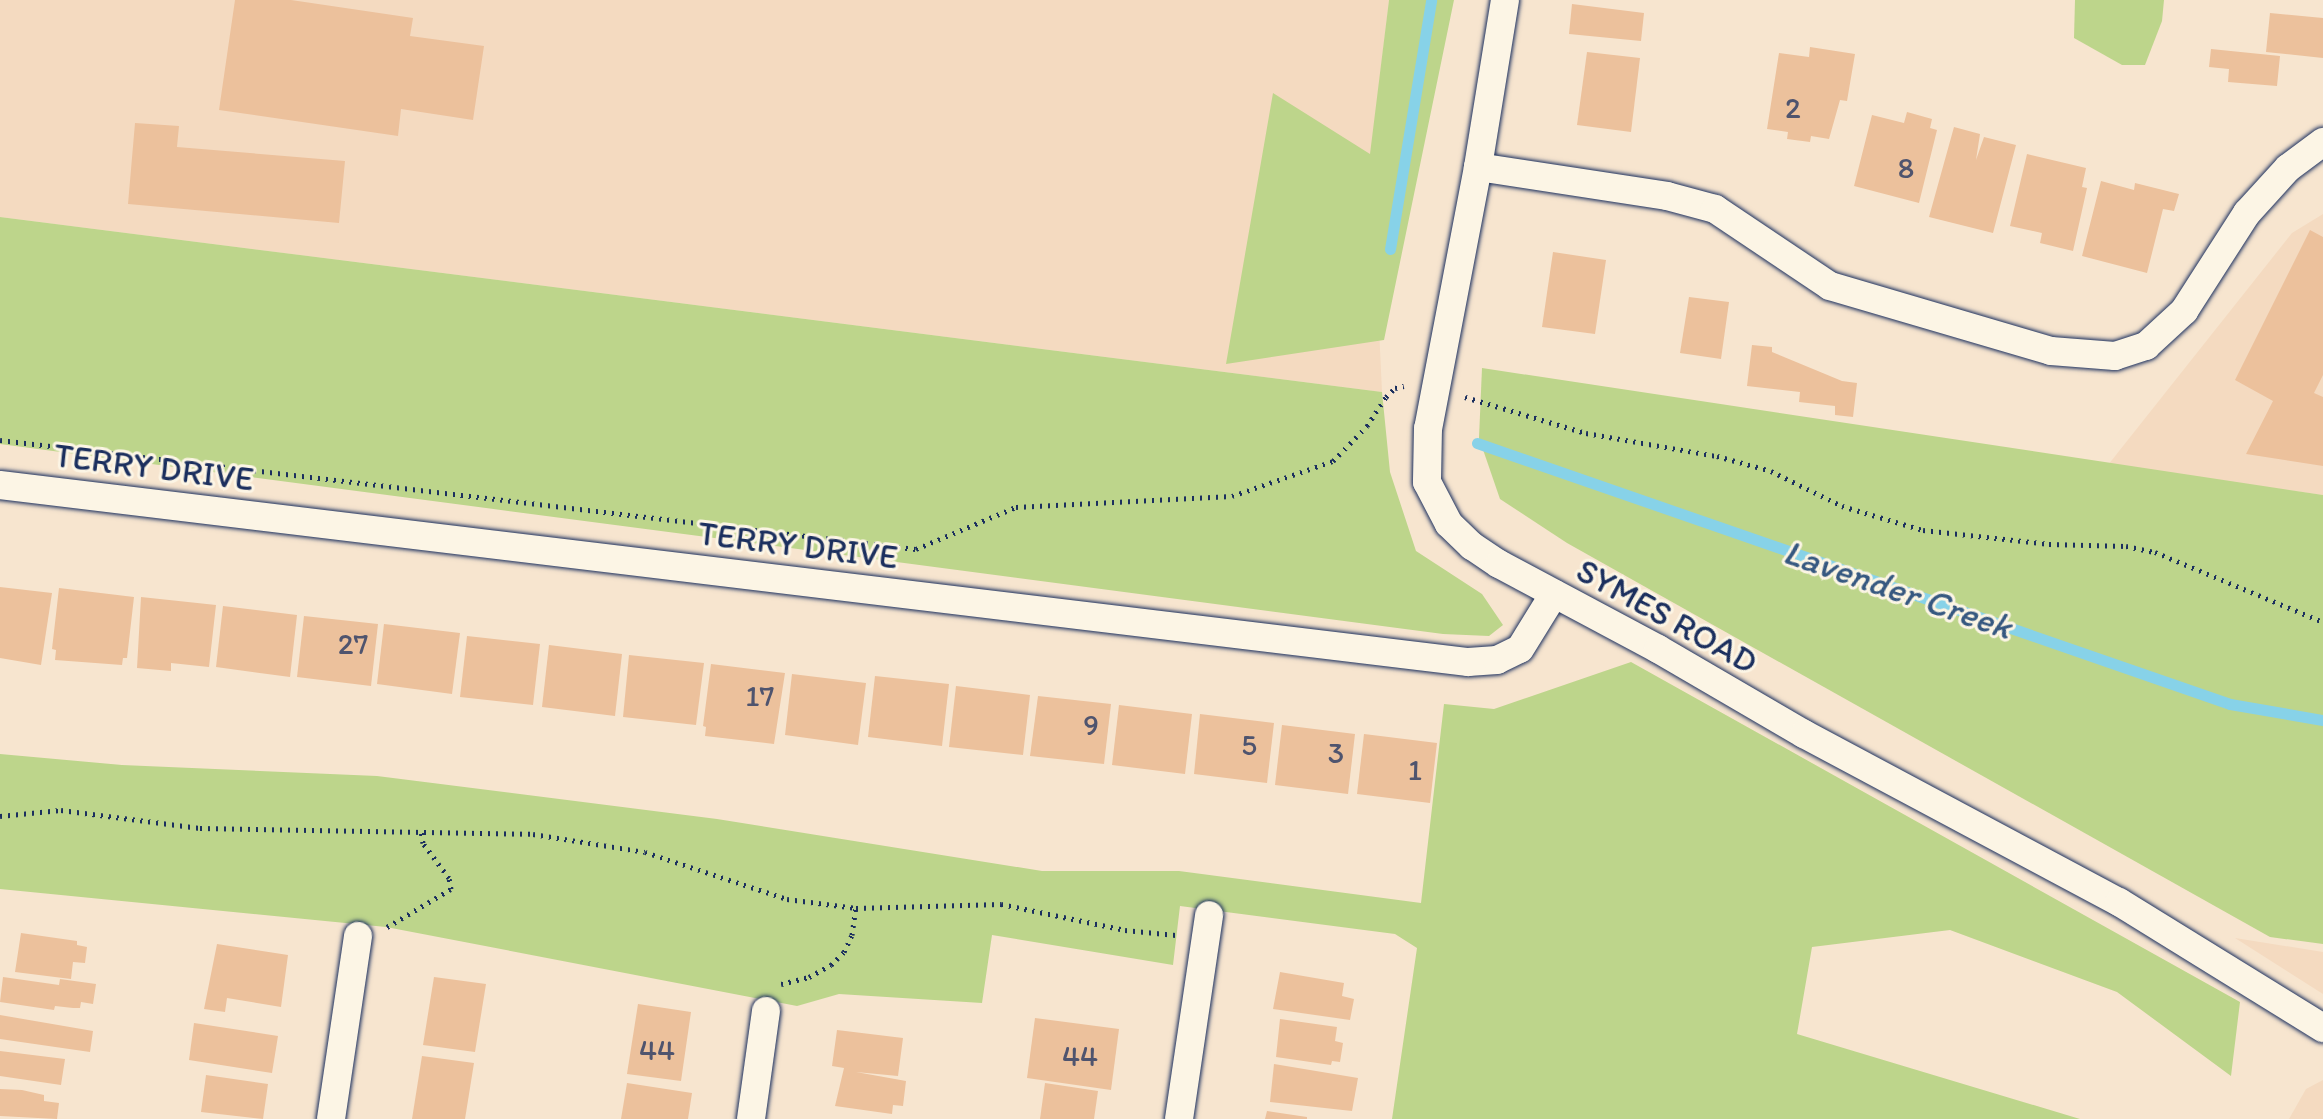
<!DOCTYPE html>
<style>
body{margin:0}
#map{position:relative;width:2323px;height:1119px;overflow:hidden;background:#f7e5cf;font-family:Itim,sans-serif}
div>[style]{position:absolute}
.built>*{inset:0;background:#f4dac0}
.green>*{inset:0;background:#bdd58b}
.stream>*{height:11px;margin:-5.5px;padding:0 5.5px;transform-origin:5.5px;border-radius:5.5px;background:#87d2e8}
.building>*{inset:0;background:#ecc19c}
.path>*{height:5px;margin-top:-2.5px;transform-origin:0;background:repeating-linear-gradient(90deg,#1b2f5e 0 2px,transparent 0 8px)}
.roads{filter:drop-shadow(0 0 2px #1b2f5e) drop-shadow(0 0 2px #1b2f5e)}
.minor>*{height:28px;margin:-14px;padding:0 14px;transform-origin:14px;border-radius:14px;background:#fcf5e5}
span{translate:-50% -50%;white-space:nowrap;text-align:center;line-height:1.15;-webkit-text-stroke:6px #fcf5e5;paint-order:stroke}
.number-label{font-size:30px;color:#4f546e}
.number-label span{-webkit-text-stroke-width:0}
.street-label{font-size:34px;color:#1b2f5e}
.water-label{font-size:36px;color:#365880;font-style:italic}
</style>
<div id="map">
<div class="built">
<i style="clip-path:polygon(0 0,1389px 0,1371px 154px,1382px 392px,0 217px)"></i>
<i style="clip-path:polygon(2323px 214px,2323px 495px,2108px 465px,2292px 233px)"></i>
<i style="clip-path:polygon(2235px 938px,2323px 952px,2323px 994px)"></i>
<i style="clip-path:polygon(2323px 1080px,2323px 1119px,2289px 1119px,2306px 1089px)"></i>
</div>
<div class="green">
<i style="clip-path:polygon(1389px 0,1454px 0,1384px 340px,1226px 364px,1273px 93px,1370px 154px)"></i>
<i style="clip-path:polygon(2075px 0,2164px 0,2162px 21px,2145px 65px,2122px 65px,2074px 38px)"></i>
<i style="clip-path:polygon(0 217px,1382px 392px,1390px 472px,1416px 551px,1482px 594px,1503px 625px,1489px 636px,1443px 634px,0 444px)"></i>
<i style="clip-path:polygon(1482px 368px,2323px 495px,2323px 944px,2270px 937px,1567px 543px,1500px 499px,1479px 438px)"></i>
<i style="clip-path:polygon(1631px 662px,2240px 1002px,2231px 1076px,2117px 992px,1950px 930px,1812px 947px,1797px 1034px,2080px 1119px,1392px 1119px,1417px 948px,1395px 934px,1180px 906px,1173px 965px,992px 935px,982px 1003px,839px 994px,797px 1006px,386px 927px,0 889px,0 754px,122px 765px,377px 776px,717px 819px,1042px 871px,1179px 871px,1421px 903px,1444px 704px,1494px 709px)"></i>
</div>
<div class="stream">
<i style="left:1390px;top:249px;width:252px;rotate:-80.6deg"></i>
<i style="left:1477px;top:443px;width:797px;rotate:19.12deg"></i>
<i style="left:2230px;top:704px;width:94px;rotate:9.8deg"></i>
</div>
<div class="building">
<i style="clip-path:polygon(235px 0,291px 0,413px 18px,410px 36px,484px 46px,473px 120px,401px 109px,398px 136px,219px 110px)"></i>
<i style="clip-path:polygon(1572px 4px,1644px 13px,1641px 41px,1569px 34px)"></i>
<i style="clip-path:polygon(2270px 13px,2323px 18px,2323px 58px,2266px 52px)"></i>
<i style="clip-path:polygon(1810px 47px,1855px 54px,1847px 101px,1840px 100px,1829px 139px,1811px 136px,1810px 142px,1787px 139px,1788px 132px,1767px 129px,1779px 53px,1809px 57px)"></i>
<i style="clip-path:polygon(2211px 49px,2280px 56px,2277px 86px,2228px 82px,2229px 69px,2209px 67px)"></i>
<i style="clip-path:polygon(1587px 52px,1640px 58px,1631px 132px,1577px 125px)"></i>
<i style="clip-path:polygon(1907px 112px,1932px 119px,1930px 128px,1937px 130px,1919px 203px,1854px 186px,1872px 115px,1904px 123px)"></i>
<i style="clip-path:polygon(135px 123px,179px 126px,177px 147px,345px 161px,339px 223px,128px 204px)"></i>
<i style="clip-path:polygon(1954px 127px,1980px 134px,1976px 160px,1984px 137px,2016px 145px,1993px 233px,1929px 217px)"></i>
<i style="clip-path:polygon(2027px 154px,2086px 168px,2082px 187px,2087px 188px,2073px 251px,2040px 243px,2042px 233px,2010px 226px)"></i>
<i style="clip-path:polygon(2101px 181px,2134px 190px,2135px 183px,2179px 194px,2174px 211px,2163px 209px,2147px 273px,2082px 256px)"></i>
<i style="clip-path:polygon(2310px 230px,2323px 237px,2323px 375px,2314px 393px,2323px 397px,2323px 466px,2246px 454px,2273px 401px,2235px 380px)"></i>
<i style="clip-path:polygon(1553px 252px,1606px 260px,1595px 334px,1542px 327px)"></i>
<i style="clip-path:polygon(1689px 297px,1729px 302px,1721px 359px,1680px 353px)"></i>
<i style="clip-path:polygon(1752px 345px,1772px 347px,1772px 352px,1842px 381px,1857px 383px,1853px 417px,1835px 415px,1835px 406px,1799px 402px,1800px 392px,1747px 386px)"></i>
<i style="clip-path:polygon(0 587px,52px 593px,41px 665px,0 658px)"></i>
<i style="clip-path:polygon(59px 588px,134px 597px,127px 658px,123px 658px,122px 665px,55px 660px,56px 650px,52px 649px)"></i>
<i style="clip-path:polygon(141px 597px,216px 605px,209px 667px,171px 663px,171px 671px,137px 668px)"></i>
<i style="clip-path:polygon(223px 606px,297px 615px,290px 677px,216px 667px)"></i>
<i style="clip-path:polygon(304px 616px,378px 624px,371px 686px,297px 677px)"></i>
<i style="clip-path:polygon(384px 624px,460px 633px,452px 694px,377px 684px)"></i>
<i style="clip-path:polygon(467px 636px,540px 644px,533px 705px,460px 697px)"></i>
<i style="clip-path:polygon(549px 645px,622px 654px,615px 716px,542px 707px)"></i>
<i style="clip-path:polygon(629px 655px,704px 663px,696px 725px,623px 717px)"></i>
<i style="clip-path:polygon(711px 664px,785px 673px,774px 744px,705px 736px,706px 727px,703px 726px)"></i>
<i style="clip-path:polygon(792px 674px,866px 683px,858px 745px,785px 735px)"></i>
<i style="clip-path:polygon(875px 676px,949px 684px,942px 746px,868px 737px)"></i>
<i style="clip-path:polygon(956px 686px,1030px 695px,1023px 755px,949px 747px)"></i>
<i style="clip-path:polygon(1038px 696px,1111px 704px,1104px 764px,1030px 756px)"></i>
<i style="clip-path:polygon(1119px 705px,1192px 714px,1185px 774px,1112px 765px)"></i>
<i style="clip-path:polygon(1200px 714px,1274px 723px,1267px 783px,1194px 774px)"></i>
<i style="clip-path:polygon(1282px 725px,1355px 734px,1348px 794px,1275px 785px)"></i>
<i style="clip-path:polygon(1364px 734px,1437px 743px,1430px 803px,1357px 794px)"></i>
<i style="clip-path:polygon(21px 933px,77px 941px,77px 945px,87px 947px,85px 963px,73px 962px,71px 979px,15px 972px)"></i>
<i style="clip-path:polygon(217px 944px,288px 955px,281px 1007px,227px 998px,225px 1012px,204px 1009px)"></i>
<i style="clip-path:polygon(1280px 972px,1344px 983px,1342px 996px,1354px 999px,1350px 1020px,1273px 1009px)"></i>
<i style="clip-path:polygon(3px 977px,59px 985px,60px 979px,96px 984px,93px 1004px,81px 1002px,80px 1008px,73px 1008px,55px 1006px,54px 1010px,0 1002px)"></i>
<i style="clip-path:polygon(434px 977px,486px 984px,475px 1052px,423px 1045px)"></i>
<i style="clip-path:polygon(638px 1004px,691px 1012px,681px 1081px,627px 1074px)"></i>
<i style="clip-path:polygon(0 1015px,93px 1031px,90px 1052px,0 1039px)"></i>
<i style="clip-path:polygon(1035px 1018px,1119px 1029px,1111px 1090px,1027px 1078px)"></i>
<i style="clip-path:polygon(1280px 1019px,1337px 1027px,1335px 1041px,1343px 1043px,1340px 1062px,1332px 1061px,1331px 1065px,1276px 1057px)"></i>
<i style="clip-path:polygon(194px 1023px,278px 1036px,272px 1073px,189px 1060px)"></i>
<i style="clip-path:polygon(837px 1030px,903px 1038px,898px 1076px,856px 1072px,906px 1081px,903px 1106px,893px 1105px,892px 1114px,835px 1106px,844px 1068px,832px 1066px)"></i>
<i style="clip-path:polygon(0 1051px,65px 1059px,61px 1085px,0 1076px)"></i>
<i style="clip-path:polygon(422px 1056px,474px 1063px,465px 1119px,412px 1119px)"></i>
<i style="clip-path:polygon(1274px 1064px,1358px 1078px,1352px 1111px,1270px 1102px)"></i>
<i style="clip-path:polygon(206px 1075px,268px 1084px,263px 1119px,201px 1112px)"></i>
<i style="clip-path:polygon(627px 1083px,692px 1093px,688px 1119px,621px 1119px)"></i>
<i style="clip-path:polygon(1045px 1083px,1098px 1091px,1094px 1119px,1040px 1119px)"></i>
<i style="clip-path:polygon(0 1089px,22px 1090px,44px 1095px,44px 1101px,59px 1103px,57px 1119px,0 1116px)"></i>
<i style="clip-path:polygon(1267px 1111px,1307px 1117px,1307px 1119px,1265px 1119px)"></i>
</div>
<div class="path">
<i style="left:1465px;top:397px;width:126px;rotate:16.6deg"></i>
<i style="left:1586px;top:433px;width:133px;rotate:10deg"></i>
<i style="left:1717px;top:456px;width:56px;rotate:15.5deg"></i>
<i style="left:1771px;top:471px;width:79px;rotate:26.2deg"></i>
<i style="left:1842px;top:506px;width:84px;rotate:16.5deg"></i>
<i style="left:1923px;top:530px;width:127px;rotate:6.3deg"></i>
<i style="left:2049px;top:544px;width:77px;rotate:1.5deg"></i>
<i style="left:2126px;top:546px;width:30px;rotate:12deg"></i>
<i style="left:2155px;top:552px;width:182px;rotate:22.6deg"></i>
<i style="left:0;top:440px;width:922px;rotate:6.79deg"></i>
<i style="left:916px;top:549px;width:108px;rotate:-22.8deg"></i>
<i style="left:1016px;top:507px;width:216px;rotate:-2.9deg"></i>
<i style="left:1232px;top:496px;width:107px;rotate:-19.1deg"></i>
<i style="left:1333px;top:461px;width:49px;rotate:-45.8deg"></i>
<i style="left:1367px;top:426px;width:35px;rotate:-57deg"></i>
<i style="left:1386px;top:397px;width:13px;rotate:-45deg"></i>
<i style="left:1395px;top:388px;width:9px;rotate:-13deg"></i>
<i style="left:0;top:816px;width:61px;rotate:-5.6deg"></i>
<i style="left:61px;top:810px;width:140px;rotate:7.4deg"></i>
<i style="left:200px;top:828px;width:333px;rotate:1deg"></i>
<i style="left:533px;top:834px;width:113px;rotate:9.1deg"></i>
<i style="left:645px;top:852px;width:150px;rotate:18.3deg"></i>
<i style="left:787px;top:899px;width:70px;rotate:7.4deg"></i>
<i style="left:856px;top:908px;width:145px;rotate:-1.6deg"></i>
<i style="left:1001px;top:904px;width:127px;rotate:11.8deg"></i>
<i style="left:1125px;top:930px;width:51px;rotate:5.6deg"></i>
<i style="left:387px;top:927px;width:74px;rotate:-30.7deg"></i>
<i style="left:451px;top:889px;width:11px;rotate:-100deg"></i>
<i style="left:449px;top:878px;width:44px;rotate:-126.6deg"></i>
<i style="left:423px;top:843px;width:13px;rotate:-99deg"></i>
<i style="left:781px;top:984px;width:29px;rotate:-14deg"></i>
<i style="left:809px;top:977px;width:25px;rotate:-29deg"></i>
<i style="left:831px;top:965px;width:18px;rotate:-45deg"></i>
<i style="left:844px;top:952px;width:19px;rotate:-65deg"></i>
<i style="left:852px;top:935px;width:27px;rotate:-82deg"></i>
</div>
<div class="roads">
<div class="minor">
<i style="left:1505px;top:0;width:169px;rotate:99.2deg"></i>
<i style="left:1478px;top:167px;width:266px;rotate:100.8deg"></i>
<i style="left:1428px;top:428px;width:54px;rotate:91.1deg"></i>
<i style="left:1427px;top:482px;width:47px;rotate:62.4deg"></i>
<i style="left:1449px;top:524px;width:32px;rotate:44deg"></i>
<i style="left:1472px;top:546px;width:32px;rotate:34deg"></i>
<i style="left:1499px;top:564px;width:180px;rotate:28.1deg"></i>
<i style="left:1658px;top:649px;width:169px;rotate:30.2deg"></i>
<i style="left:1804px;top:734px;width:357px;rotate:28.1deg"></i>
<i style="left:2119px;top:902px;width:240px;rotate:31.7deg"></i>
<i style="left:1478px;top:167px;width:191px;rotate:8.7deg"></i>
<i style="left:1667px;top:196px;width:50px;rotate:15.2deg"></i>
<i style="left:1715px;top:209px;width:138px;rotate:33.8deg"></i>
<i style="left:1830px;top:286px;width:230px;rotate:16.4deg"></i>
<i style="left:2051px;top:351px;width:64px;rotate:4.5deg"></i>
<i style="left:2115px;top:356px;width:33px;rotate:-18deg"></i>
<i style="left:2146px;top:346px;width:52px;rotate:-42.6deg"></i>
<i style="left:2184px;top:311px;width:117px;rotate:-57.3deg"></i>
<i style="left:2247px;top:213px;width:61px;rotate:-47.7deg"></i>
<i style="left:2288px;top:168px;width:44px;rotate:-36.6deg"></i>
<i style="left:0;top:485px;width:1479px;rotate:6.88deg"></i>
<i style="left:1468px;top:662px;width:29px;rotate:-4deg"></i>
<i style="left:1497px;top:660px;width:25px;rotate:-26deg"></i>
<i style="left:1520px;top:649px;width:65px;rotate:-58.3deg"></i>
<i style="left:331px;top:1119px;width:185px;rotate:-81.6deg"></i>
<i style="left:751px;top:1119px;width:109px;rotate:-82.1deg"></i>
<i style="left:1179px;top:1119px;width:206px;rotate:-81.6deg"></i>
</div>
</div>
<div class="number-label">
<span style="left:1793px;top:108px">2</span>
<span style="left:1906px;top:168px">8</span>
<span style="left:353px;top:644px">27</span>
<span style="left:760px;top:696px">17</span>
<span style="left:1091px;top:725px">9</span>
<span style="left:1249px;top:745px">5</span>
<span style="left:1336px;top:753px">3</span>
<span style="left:1415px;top:770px">1</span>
<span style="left:657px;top:1050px">44</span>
<span style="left:1080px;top:1056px">44</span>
</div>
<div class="street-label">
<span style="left:154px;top:467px;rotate:7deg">TERRY DRIVE</span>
<span style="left:798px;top:545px;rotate:7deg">TERRY DRIVE</span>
<span style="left:1667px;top:616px;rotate:29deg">SYMES ROAD</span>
</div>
<div class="water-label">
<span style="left:1898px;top:589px;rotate:19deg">Lavender Creek</span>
</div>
</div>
